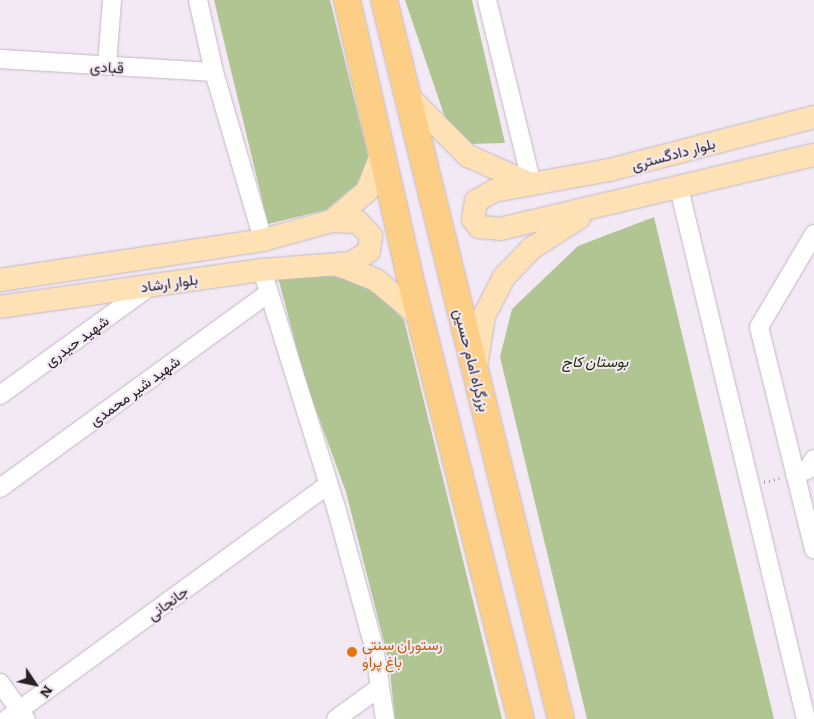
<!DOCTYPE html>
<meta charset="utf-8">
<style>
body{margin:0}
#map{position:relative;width:814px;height:719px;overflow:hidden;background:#f3e9f4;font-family:Literata,Vazirmatn,serif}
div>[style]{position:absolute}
.green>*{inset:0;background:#b1c593}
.path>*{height:3px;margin-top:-1.5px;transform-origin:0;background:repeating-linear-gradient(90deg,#9c949c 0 1px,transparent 0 5px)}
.roads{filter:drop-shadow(0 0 1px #c2b8c3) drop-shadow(0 0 1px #c2b8c3)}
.minor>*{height:18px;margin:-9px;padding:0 9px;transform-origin:9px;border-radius:9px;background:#fff}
.major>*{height:22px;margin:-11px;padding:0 11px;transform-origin:11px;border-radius:11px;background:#fee2b6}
.highway>*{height:26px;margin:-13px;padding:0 13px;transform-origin:13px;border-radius:13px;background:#fdcf86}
.dots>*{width:14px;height:14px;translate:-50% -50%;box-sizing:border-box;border:2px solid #f3e9f4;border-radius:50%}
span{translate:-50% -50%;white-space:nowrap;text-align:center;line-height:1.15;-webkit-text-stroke:4px #f3e9f4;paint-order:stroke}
.street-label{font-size:15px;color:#252125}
.park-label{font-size:15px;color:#233006;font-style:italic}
.food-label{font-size:15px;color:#c56008}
.left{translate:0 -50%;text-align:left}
.north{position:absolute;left:10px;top:659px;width:50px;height:50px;-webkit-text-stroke:4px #f3e9f4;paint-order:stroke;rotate:124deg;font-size:14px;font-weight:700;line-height:20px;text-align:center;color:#252125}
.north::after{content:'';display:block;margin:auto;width:18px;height:22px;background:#252125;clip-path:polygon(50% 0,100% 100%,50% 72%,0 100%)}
</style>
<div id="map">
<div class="green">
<i style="clip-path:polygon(214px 0,330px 0,369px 159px,357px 184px,326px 210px,268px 224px)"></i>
<i style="clip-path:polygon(405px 0,472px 0,505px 143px,468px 144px,451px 135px)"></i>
<i style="clip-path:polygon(654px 217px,774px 719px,587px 719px,500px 357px,512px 309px,578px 246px)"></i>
<i style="clip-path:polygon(327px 275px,357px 282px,381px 297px,404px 320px,502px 719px,395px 719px,389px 662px,346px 492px,305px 380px,278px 277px)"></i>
</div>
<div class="path">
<i style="left:764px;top:482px;width:16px;rotate:-14deg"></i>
</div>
<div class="roads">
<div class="minor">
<i style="left:198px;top:0;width:74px;rotate:77.5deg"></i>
<i style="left:214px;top:72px;width:175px;rotate:73.7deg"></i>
<i style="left:487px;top:0;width:189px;rotate:76.3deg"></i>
<i style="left:0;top:59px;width:214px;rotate:3.5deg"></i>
<i style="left:107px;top:65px;width:65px;rotate:-85.6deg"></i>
<i style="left:679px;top:188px;width:546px;rotate:76.55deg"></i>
<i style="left:814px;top:234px;width:108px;rotate:120.6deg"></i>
<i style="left:759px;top:327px;width:229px;rotate:76.1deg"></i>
<i style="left:262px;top:270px;width:252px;rotate:72.7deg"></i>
<i style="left:337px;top:511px;width:141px;rotate:74.8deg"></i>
<i style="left:374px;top:647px;width:73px;rotate:81.3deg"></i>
<i style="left:0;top:395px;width:188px;rotate:-35.9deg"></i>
<i style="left:795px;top:474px;width:13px;rotate:-18deg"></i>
<i style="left:807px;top:470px;width:13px;rotate:-58deg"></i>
<i style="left:0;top:488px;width:331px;rotate:-36deg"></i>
<i style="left:0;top:683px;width:44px;rotate:54.2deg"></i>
<i style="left:7px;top:719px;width:397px;rotate:-36.1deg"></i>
<i style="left:336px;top:719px;width:54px;rotate:-36deg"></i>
</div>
<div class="major">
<i style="left:408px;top:96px;width:85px;rotate:45deg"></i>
<i style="left:468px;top:156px;width:67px;rotate:23.9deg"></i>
<i style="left:814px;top:117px;width:212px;rotate:165.5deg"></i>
<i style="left:609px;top:170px;width:117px;rotate:169.7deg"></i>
<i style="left:494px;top:191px;width:21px;rotate:151deg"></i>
<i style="left:476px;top:201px;width:18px;rotate:99deg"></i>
<i style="left:473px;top:219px;width:10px;rotate:53deg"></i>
<i style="left:479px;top:227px;width:21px;rotate:5deg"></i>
<i style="left:500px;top:229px;width:323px;rotate:-13.3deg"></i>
<i style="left:332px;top:221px;width:46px;rotate:-40.6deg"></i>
<i style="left:367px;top:191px;width:39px;rotate:-69deg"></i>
<i style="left:339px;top:265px;width:40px;rotate:22deg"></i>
<i style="left:376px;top:280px;width:56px;rotate:39.9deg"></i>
<i style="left:0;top:280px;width:266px;rotate:-8.6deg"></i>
<i style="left:263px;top:240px;width:72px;rotate:-15.4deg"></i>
<i style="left:332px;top:221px;width:26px;rotate:2deg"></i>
<i style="left:358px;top:222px;width:19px;rotate:47deg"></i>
<i style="left:371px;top:236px;width:15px;rotate:98deg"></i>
<i style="left:369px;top:251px;width:21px;rotate:145deg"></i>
<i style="left:352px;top:263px;width:90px;rotate:175.6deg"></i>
<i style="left:262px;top:270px;width:265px;rotate:172deg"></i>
<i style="left:476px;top:366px;width:51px;rotate:-80.9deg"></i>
<i style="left:484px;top:316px;width:44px;rotate:-62.9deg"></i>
<i style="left:504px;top:277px;width:40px;rotate:-46deg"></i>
<i style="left:532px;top:248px;width:56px;rotate:-32.6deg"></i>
</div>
<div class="highway">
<i style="left:347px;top:0;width:281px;rotate:77.2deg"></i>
<i style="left:409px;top:274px;width:459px;rotate:75.9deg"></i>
<i style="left:384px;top:0;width:740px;rotate:76.17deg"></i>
</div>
</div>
<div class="dots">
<i style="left:352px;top:652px;background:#e8710a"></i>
</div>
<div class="street-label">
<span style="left:107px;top:66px;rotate:4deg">قبادی</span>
<span style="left:673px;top:153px;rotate:-15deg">بلوار دادگستری</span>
<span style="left:169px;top:282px;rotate:-8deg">بلوار ارشاد</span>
<span style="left:76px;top:340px;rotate:-36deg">شهید حیدری</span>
<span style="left:473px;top:360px;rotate:76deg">بزرگراه امام حسین</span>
<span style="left:134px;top:390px;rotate:-36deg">شهید شیر محمدی</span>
<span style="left:167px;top:602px;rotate:-36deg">جانجانی</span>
</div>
<div class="park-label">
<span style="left:595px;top:361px">بوستان کاج</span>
</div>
<div class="food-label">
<span class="left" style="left:362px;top:652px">رستوران سنتی<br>باغ پراو</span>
</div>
<div class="north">N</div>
</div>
